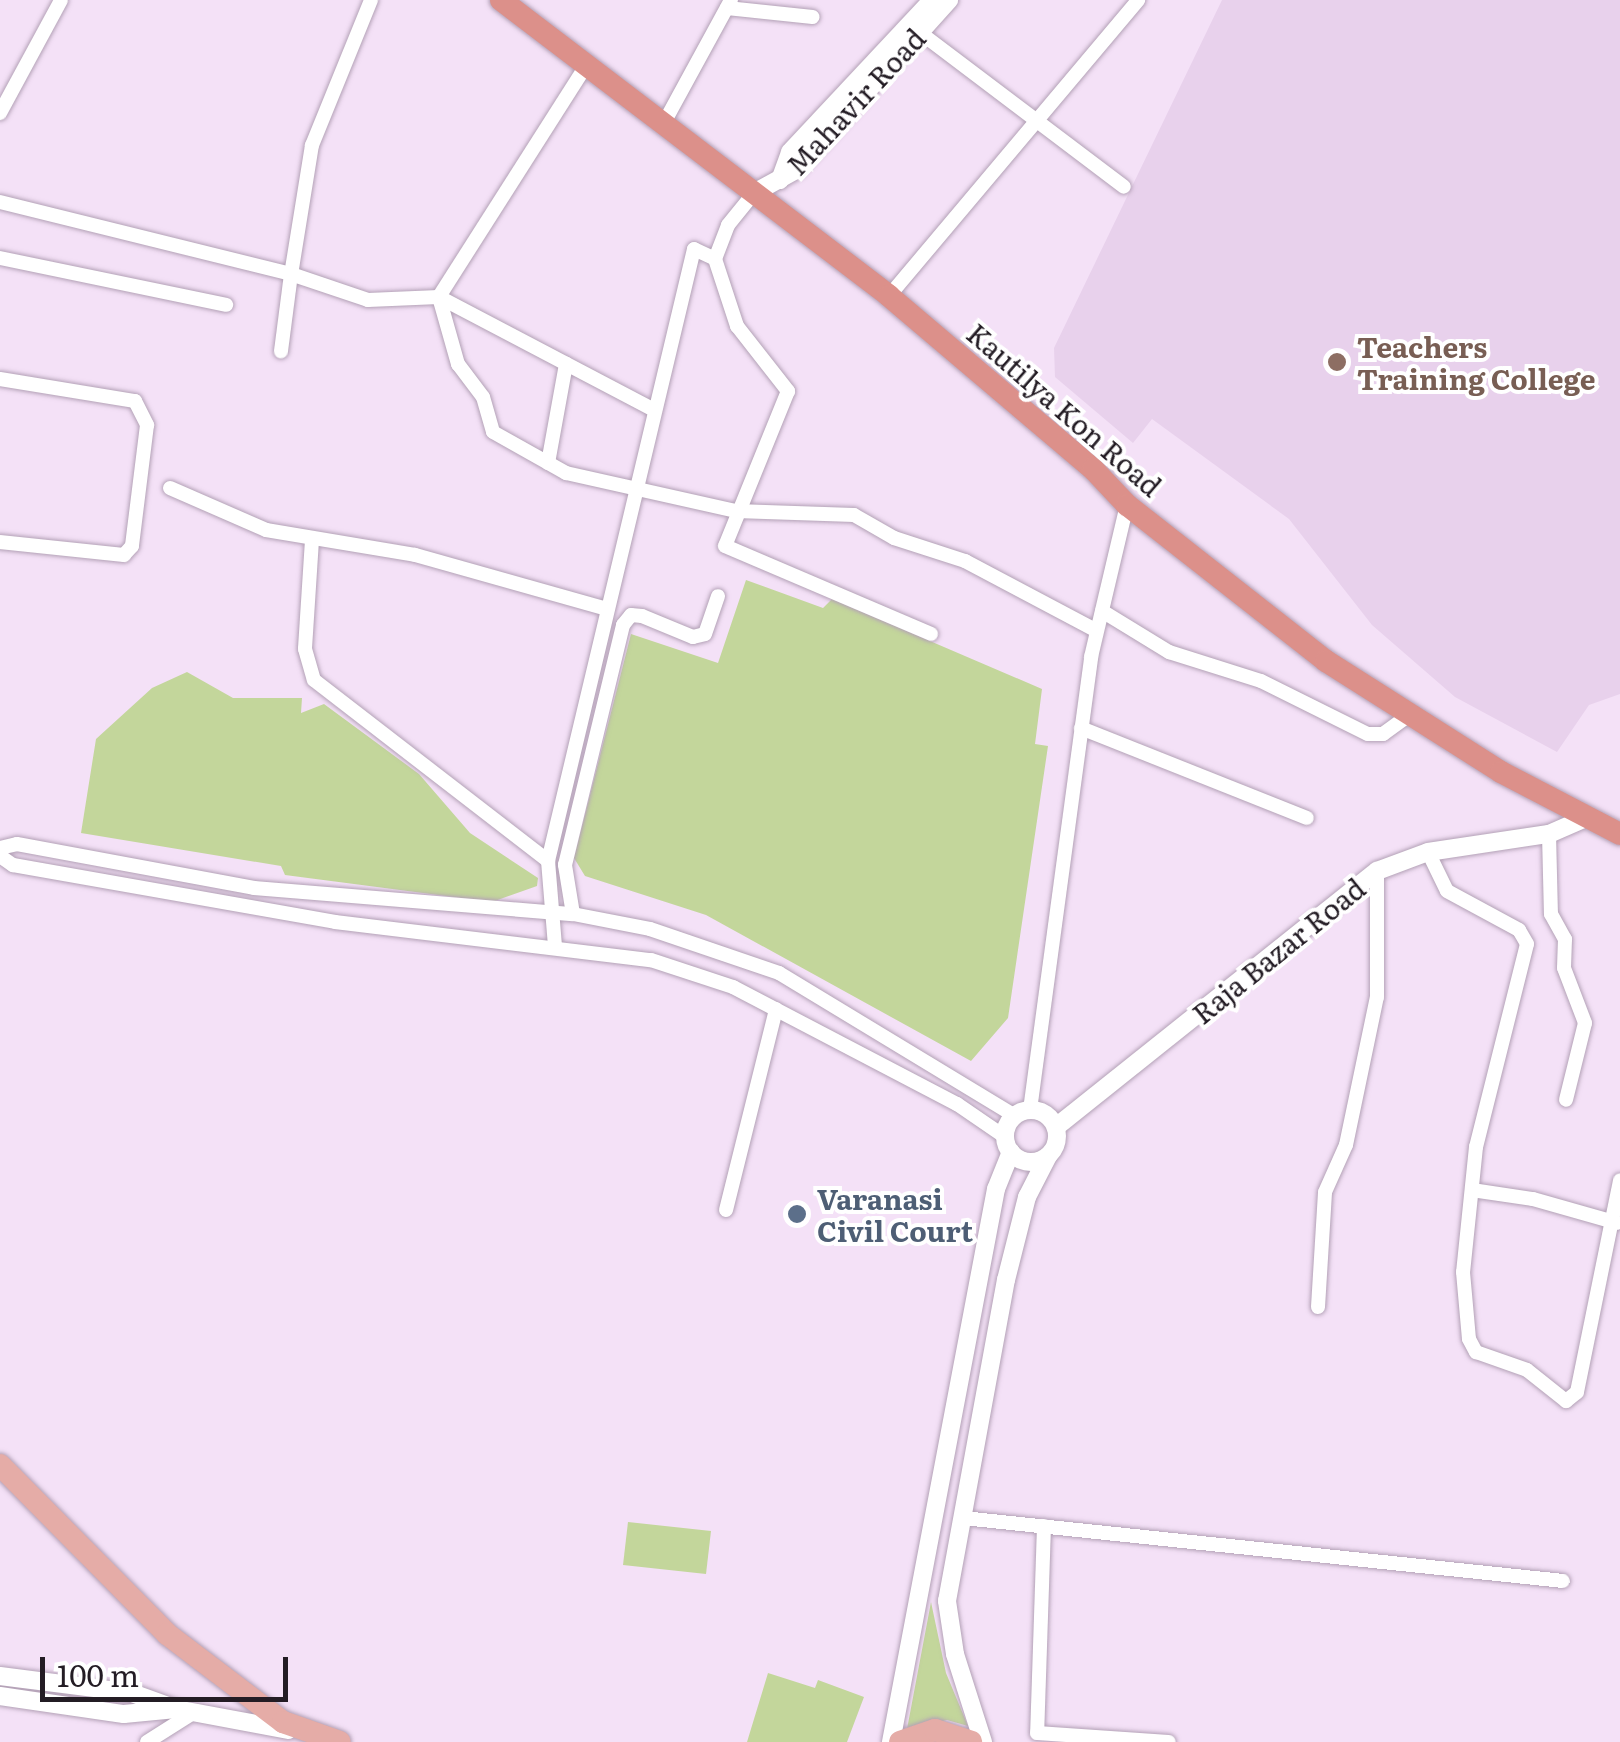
<!DOCTYPE html>
<style>
body{margin:0}
#map{position:relative;width:1620px;height:1742px;overflow:hidden;background:#f4e1f7;font-family:Literata,serif}
div>[style]{position:absolute}
.built>*{inset:0;background:#e8d1ec}
.green>*{inset:0;background:#c3d69b}
.roads{filter:drop-shadow(0 0 2px #b3a1b6) drop-shadow(0 0 2px #b3a1b6)}
.minor>*{height:14px;margin:-7px;padding:0 7px;transform-origin:7px;border-radius:7px;background:#fff}
.tertiary>*{height:18px;margin:-9px;padding:0 9px;transform-origin:9px;border-radius:9px;background:#fff}
.tertiary>.ring{margin:-9px;padding:0;box-sizing:content-box;background:none;border:18px solid #fff;border-radius:50%}
.primary>*{height:22px;margin:-11px;padding:0 11px;transform-origin:11px;border-radius:11px;background:#e5aca7}
.trunk>*{height:22px;margin:-11px;padding:0 11px;transform-origin:11px;border-radius:11px;background:#dc908a}
.dots>*{width:28px;height:28px;translate:-50% -50%;box-sizing:border-box;border:5px solid #fff;border-radius:50%}
span{translate:-50% -50%;white-space:nowrap;text-align:center;line-height:1.15;-webkit-text-stroke:8px #fff;paint-order:stroke}
.street-label{font-size:28px;color:#231c24}
.education-label{font-size:28px;color:#785e54;font-weight:700}
.left{translate:0 -50%;text-align:left}
.service-label{font-size:28px;color:#4e5e75;font-weight:700}
.scale{position:absolute;left:40px;top:1657px;width:248px;height:45px;box-sizing:border-box;border:5px solid #231c24;border-top:0;padding-left:12px;font-size:30px;line-height:35px;white-space:nowrap;color:#231c24;-webkit-text-stroke:8px #fff;paint-order:stroke}
</style>
<div id="map">
<div class="built">
<i style="clip-path:polygon(1222px 0,1620px 0,1620px 694px,1589px 705px,1557px 752px,1455px 697px,1372px 625px,1289px 519px,1152px 419px,1133px 443px,1055px 377px,1054px 348px)"></i>
</div>
<div class="green">
<i style="clip-path:polygon(746px 580px,823px 608px,832px 599px,1042px 689px,1035px 744px,1048px 746px,1008px 1018px,971px 1061px,706px 915px,585px 876px,574px 858px,631px 634px,718px 663px)"></i>
<i style="clip-path:polygon(187px 672px,233px 698px,302px 698px,301px 713px,324px 704px,419px 774px,470px 833px,538px 878px,537px 886px,492px 902px,285px 875px,281px 866px,81px 833px,96px 739px,152px 688px)"></i>
<i style="clip-path:polygon(628px 1522px,711px 1531px,706px 1574px,623px 1565px)"></i>
<i style="clip-path:polygon(931px 1602px,946px 1673px,968px 1726px,947px 1720px,907px 1729px)"></i>
<i style="clip-path:polygon(768px 1673px,815px 1688px,818px 1680px,864px 1697px,847px 1742px,747px 1742px)"></i>
</div>
<div class="roads">
<div class="minor">
<i style="left:371px;top:0;width:157px;rotate:112.1deg"></i>
<i style="left:312px;top:145px;width:131px;rotate:99.2deg"></i>
<i style="left:291px;top:274px;width:81px;rotate:18.7deg"></i>
<i style="left:368px;top:300px;width:71px;rotate:-2.4deg"></i>
<i style="left:439px;top:297px;width:70px;rotate:74.2deg"></i>
<i style="left:458px;top:364px;width:41px;rotate:52.9deg"></i>
<i style="left:483px;top:397px;width:36px;rotate:74deg"></i>
<i style="left:493px;top:432px;width:84px;rotate:29.3deg"></i>
<i style="left:566px;top:473px;width:174px;rotate:12.6deg"></i>
<i style="left:736px;top:511px;width:118px;rotate:1.9deg"></i>
<i style="left:854px;top:515px;width:46px;rotate:29.9deg"></i>
<i style="left:894px;top:538px;width:75px;rotate:17.9deg"></i>
<i style="left:965px;top:561px;width:149px;rotate:27.9deg"></i>
<i style="left:727px;top:8px;width:86px;rotate:6deg"></i>
<i style="left:914px;top:28px;width:263px;rotate:37.1deg"></i>
<i style="left:584px;top:69px;width:270px;rotate:122.5deg"></i>
<i style="left:439px;top:297px;width:243px;rotate:27.7deg"></i>
<i style="left:0;top:113px;width:128px;rotate:-61.6deg"></i>
<i style="left:665px;top:121px;width:138px;rotate:-61.4deg"></i>
<i style="left:0;top:202px;width:300px;rotate:13.9deg"></i>
<i style="left:291px;top:274px;width:78px;rotate:97.4deg"></i>
<i style="left:0;top:258px;width:231px;rotate:11.7deg"></i>
<i style="left:715px;top:259px;width:71px;rotate:71.8deg"></i>
<i style="left:737px;top:326px;width:83px;rotate:51.9deg"></i>
<i style="left:788px;top:391px;width:167px;rotate:112.1deg"></i>
<i style="left:725px;top:546px;width:224px;rotate:23.1deg"></i>
<i style="left:889px;top:296px;width:387px;rotate:-49.9deg"></i>
<i style="left:0;top:379px;width:137px;rotate:9.3deg"></i>
<i style="left:135px;top:401px;width:27px;rotate:63deg"></i>
<i style="left:147px;top:425px;width:122px;rotate:97.1deg"></i>
<i style="left:132px;top:546px;width:12px;rotate:132deg"></i>
<i style="left:124px;top:555px;width:125px;rotate:-174deg"></i>
<i style="left:548px;top:463px;width:101px;rotate:-79.7deg"></i>
<i style="left:170px;top:488px;width:105px;rotate:23.6deg"></i>
<i style="left:266px;top:530px;width:151px;rotate:9.5deg"></i>
<i style="left:415px;top:555px;width:199px;rotate:15.7deg"></i>
<i style="left:312px;top:540px;width:109px;rotate:93.7deg"></i>
<i style="left:305px;top:649px;width:32px;rotate:74deg"></i>
<i style="left:314px;top:680px;width:296px;rotate:37.7deg"></i>
<i style="left:1102px;top:611px;width:79px;rotate:31.5deg"></i>
<i style="left:1169px;top:652px;width:96px;rotate:17.5deg"></i>
<i style="left:1261px;top:681px;width:119px;rotate:26.4deg"></i>
<i style="left:1368px;top:734px;width:15px"></i>
<i style="left:1383px;top:734px;width:31px;rotate:-36deg"></i>
<i style="left:1081px;top:728px;width:243px;rotate:21.7deg"></i>
<i style="left:1549px;top:834px;width:80px;rotate:88.6deg"></i>
<i style="left:1551px;top:914px;width:29px;rotate:61deg"></i>
<i style="left:1565px;top:939px;width:29px;rotate:92deg"></i>
<i style="left:1564px;top:968px;width:59px;rotate:69.1deg"></i>
<i style="left:1585px;top:1023px;width:79px;rotate:103.9deg"></i>
<i style="left:0;top:848px;width:17px;rotate:-13deg"></i>
<i style="left:17px;top:844px;width:241px;rotate:10.5deg"></i>
<i style="left:254px;top:888px;width:320px;rotate:4.7deg"></i>
<i style="left:573px;top:914px;width:78px;rotate:11deg"></i>
<i style="left:650px;top:929px;width:136px;rotate:18.8deg"></i>
<i style="left:779px;top:973px;width:276px;rotate:31.2deg"></i>
<i style="left:1428px;top:852px;width:43px;rotate:64deg"></i>
<i style="left:1447px;top:891px;width:82px;rotate:28.4deg"></i>
<i style="left:1519px;top:930px;width:16px;rotate:60deg"></i>
<i style="left:1527px;top:944px;width:209px;rotate:104.1deg"></i>
<i style="left:1476px;top:1147px;width:126px;rotate:95.9deg"></i>
<i style="left:1463px;top:1272px;width:67px;rotate:84.9deg"></i>
<i style="left:1469px;top:1339px;width:15px;rotate:62deg"></i>
<i style="left:1476px;top:1352px;width:54px;rotate:19.4deg"></i>
<i style="left:1527px;top:1370px;width:50px;rotate:38.5deg"></i>
<i style="left:1566px;top:1401px;width:14px;rotate:-39deg"></i>
<i style="left:1577px;top:1392px;width:216px;rotate:-78.5deg"></i>
<i style="left:0;top:856px;width:16px;rotate:35deg"></i>
<i style="left:13px;top:865px;width:327px;rotate:10deg"></i>
<i style="left:335px;top:922px;width:318px;rotate:6.9deg"></i>
<i style="left:651px;top:960px;width:86px;rotate:18.2deg"></i>
<i style="left:733px;top:987px;width:253px;rotate:27.6deg"></i>
<i style="left:957px;top:1104px;width:58px;rotate:34.5deg"></i>
<i style="left:573px;top:914px;width:50px;rotate:-99.3deg"></i>
<i style="left:565px;top:865px;width:247px;rotate:-76.4deg"></i>
<i style="left:623px;top:625px;width:13px;rotate:-51deg"></i>
<i style="left:631px;top:615px;width:11px;rotate:5deg"></i>
<i style="left:642px;top:616px;width:55px;rotate:22.4deg"></i>
<i style="left:693px;top:637px;width:12px;rotate:-14deg"></i>
<i style="left:705px;top:634px;width:40px;rotate:-71.1deg"></i>
<i style="left:555px;top:946px;width:85px;rotate:-94.7deg"></i>
<i style="left:548px;top:861px;width:629px;rotate:-76.58deg"></i>
<i style="left:694px;top:249px;width:23px;rotate:25deg"></i>
<i style="left:715px;top:259px;width:36px;rotate:-69deg"></i>
<i style="left:728px;top:225px;width:41px;rotate:-50.9deg"></i>
<i style="left:1030px;top:1110px;width:457px;rotate:-82.3deg"></i>
<i style="left:1091px;top:657px;width:156px;rotate:-76.7deg"></i>
<i style="left:1472px;top:1190px;width:62px;rotate:8.4deg"></i>
<i style="left:1533px;top:1199px;width:87px;rotate:15.9deg"></i>
<i style="left:726px;top:1210px;width:207px;rotate:-76deg"></i>
<i style="left:1318px;top:1307px;width:115px;rotate:-86.5deg"></i>
<i style="left:1325px;top:1192px;width:51px;rotate:-65.9deg"></i>
<i style="left:1346px;top:1145px;width:151px;rotate:-78.2deg"></i>
<i style="left:1377px;top:997px;width:126px;rotate:-90deg"></i>
<i style="left:963px;top:1518px;width:603px;rotate:5.99deg"></i>
<i style="left:1044px;top:1526px;width:207px;rotate:91.9deg"></i>
<i style="left:1037px;top:1733px;width:132px;rotate:3.9deg"></i>
<i style="left:147px;top:1742px;width:58px;rotate:-32.3deg"></i>
</div>
<div class="tertiary">
<i style="left:780px;top:180px;width:30px;rotate:-70deg"></i>
<i style="left:790px;top:152px;width:208px;rotate:-46.9deg"></i>
<i style="left:754px;top:193px;width:48px;rotate:-28.7deg"></i>
<i style="left:796px;top:170px;width:229px;rotate:-48deg"></i>
<i class="ring" style="left:1005px;top:1110px;width:34px;height:34px"></i>
<i style="left:1056px;top:1127px;width:411px;rotate:-38.6deg"></i>
<i style="left:1377px;top:871px;width:54px;rotate:-20.4deg"></i>
<i style="left:1428px;top:852px;width:122px;rotate:-8.5deg"></i>
<i style="left:1549px;top:834px;width:40px;rotate:-23.4deg"></i>
<i style="left:0;top:1676px;width:133px;rotate:7.3deg"></i>
<i style="left:132px;top:1693px;width:47px;rotate:20deg"></i>
<i style="left:176px;top:1709px;width:114px;rotate:10.6deg"></i>
<i style="left:0;top:1696px;width:125px;rotate:8.3deg"></i>
<i style="left:124px;top:1714px;width:52px;rotate:-5.5deg"></i>
<i style="left:891px;top:1742px;width:563px;rotate:-79.25deg"></i>
<i style="left:996px;top:1189px;width:40px;rotate:-68deg"></i>
<i style="left:983px;top:1742px;width:92px;rotate:-107.7deg"></i>
<i style="left:955px;top:1654px;width:54px;rotate:-98.6deg"></i>
<i style="left:947px;top:1601px;width:326px;rotate:-79.6deg"></i>
<i style="left:1006px;top:1280px;width:86px;rotate:-75.8deg"></i>
<i style="left:1027px;top:1197px;width:46px;rotate:-62.9deg"></i>
</div>
<div class="primary">
<i style="left:0;top:1465px;width:238px;rotate:45.3deg"></i>
<i style="left:167px;top:1634px;width:146px;rotate:37.2deg"></i>
<i style="left:283px;top:1722px;width:60px;rotate:19.3deg"></i>
<i style="left:900px;top:1742px;width:37px;rotate:-19deg"></i>
<i style="left:935px;top:1730px;width:38px;rotate:18deg"></i>
</div>
<div class="trunk">
<i style="left:501px;top:0;width:488px;rotate:37.3deg"></i>
<i style="left:889px;top:296px;width:267px;rotate:40.3deg"></i>
<i style="left:1093px;top:469px;width:50px;rotate:46.6deg"></i>
<i style="left:1127px;top:505px;width:253px;rotate:38.1deg"></i>
<i style="left:1326px;top:661px;width:207px;rotate:32.4deg"></i>
<i style="left:1501px;top:772px;width:134px;rotate:27.5deg"></i>
</div>
</div>
<div class="dots">
<i style="left:1337px;top:362px;background:#8d6e63"></i>
<i style="left:797px;top:1214px;background:#5c6f8a"></i>
</div>
<div class="street-label">
<span style="left:855px;top:101px;rotate:-47deg">Mahavir Road</span>
<span style="left:1065px;top:409px;rotate:41deg">Kautilya Kon Road</span>
<span style="left:1278px;top:950px;rotate:-39deg">Raja Bazar Road</span>
</div>
<div class="education-label">
<span class="left" style="left:1357px;top:362px">Teachers<br>Training College</span>
</div>
<div class="service-label">
<span class="left" style="left:817px;top:1214px">Varanasi<br>Civil Court</span>
</div>
<div class="scale">100 m</div>
</div>
